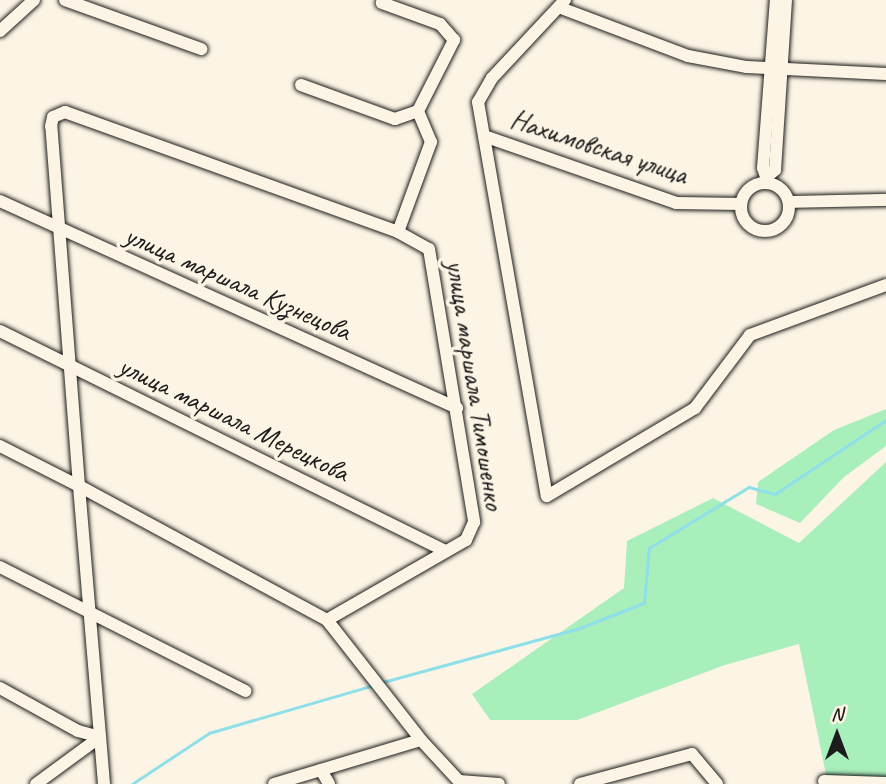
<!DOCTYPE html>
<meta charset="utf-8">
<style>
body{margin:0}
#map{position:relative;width:886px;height:784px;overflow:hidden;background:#fcf5e5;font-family:Caveat,sans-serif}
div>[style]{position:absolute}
.green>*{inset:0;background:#a8efbb}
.stream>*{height:2.5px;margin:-1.25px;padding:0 1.25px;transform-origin:1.25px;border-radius:1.25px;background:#8fdfe9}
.roads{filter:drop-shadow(0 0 2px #1c1c1c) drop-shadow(0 0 2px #1c1c1c)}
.minor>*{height:12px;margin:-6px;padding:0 6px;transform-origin:6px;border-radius:6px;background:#fcf5e5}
.minor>.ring{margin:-6px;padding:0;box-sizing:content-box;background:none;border:12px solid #fcf5e5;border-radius:50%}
span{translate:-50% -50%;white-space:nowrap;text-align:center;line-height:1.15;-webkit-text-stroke:7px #fcf5e5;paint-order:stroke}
.street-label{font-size:28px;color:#1c1c1c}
.north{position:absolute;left:802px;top:700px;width:70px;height:70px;-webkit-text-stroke:5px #fcf5e5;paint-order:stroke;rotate:0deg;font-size:19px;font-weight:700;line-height:28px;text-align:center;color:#1c1c1c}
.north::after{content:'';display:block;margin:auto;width:24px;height:32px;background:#1c1c1c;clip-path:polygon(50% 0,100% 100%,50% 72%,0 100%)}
</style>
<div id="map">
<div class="green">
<i style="clip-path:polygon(886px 409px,886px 446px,844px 477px,800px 523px,756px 504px,758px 482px,834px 430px)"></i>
<i style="clip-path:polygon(886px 462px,886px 784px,828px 784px,799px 644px,725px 665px,577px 720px,490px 720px,472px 694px,624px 588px,627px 541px,713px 498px,799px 543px)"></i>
</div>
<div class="stream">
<i style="left:383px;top:682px;width:201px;rotate:-15.3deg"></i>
<i style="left:577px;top:629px;width:72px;rotate:-21.2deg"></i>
<i style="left:644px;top:603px;width:55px;rotate:-84.8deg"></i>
<i style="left:649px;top:548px;width:117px;rotate:-31.4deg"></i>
<i style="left:749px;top:487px;width:27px;rotate:15deg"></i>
<i style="left:775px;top:494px;width:133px;rotate:-33.7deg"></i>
<i style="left:132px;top:784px;width:92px;rotate:-33.5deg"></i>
<i style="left:209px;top:733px;width:172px;rotate:-16.2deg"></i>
</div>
<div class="roads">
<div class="minor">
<i style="left:65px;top:0;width:145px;rotate:19.8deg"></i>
<i style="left:565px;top:0;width:107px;rotate:133.1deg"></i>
<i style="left:492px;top:78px;width:28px;rotate:120deg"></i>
<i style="left:478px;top:102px;width:400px;rotate:80.1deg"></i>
<i style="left:547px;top:496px;width:172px;rotate:-30.7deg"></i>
<i style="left:695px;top:408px;width:91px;rotate:-53deg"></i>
<i style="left:750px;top:335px;width:145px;rotate:-20.2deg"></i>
<i style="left:561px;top:8px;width:136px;rotate:20.7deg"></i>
<i style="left:688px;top:56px;width:60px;rotate:10.6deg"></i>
<i style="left:747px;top:67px;width:139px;rotate:2.9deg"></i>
<i style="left:0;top:31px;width:46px;rotate:-42.4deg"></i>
<i style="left:301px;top:85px;width:100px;rotate:19.9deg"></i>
<i style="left:395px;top:119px;width:24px;rotate:-19deg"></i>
<i style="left:418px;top:111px;width:80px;rotate:-63.1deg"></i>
<i style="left:454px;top:40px;width:21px;rotate:-131deg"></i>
<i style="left:440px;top:24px;width:62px;rotate:-160.1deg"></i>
<i style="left:65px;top:112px;width:354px;rotate:19.8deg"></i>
<i style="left:398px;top:232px;width:35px;rotate:29deg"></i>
<i style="left:429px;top:249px;width:277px;rotate:80.6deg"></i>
<i style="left:474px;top:522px;width:20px;rotate:114deg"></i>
<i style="left:466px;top:540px;width:160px;rotate:150.1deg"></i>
<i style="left:327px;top:620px;width:282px;rotate:-151.6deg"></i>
<i style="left:79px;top:486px;width:361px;rotate:-94.4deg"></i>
<i style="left:51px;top:126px;width:9px;rotate:-77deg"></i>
<i style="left:53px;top:117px;width:13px;rotate:-23deg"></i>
<i style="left:484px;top:136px;width:203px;rotate:19.2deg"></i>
<i style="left:676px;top:203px;width:65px;rotate:0.9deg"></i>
<i style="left:768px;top:176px;width:9px;rotate:-41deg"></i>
<i style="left:775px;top:170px;width:170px;rotate:-86.3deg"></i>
<i style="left:768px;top:183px;width:16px;rotate:-108deg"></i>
<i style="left:763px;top:168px;width:169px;rotate:-85.6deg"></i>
<i class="ring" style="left:741px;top:183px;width:36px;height:36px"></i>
<i style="left:0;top:201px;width:502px;rotate:24.37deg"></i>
<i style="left:789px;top:202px;width:97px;rotate:-1.2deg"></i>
<i style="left:398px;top:232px;width:96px;rotate:-69.9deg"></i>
<i style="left:431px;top:142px;width:34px;rotate:-113deg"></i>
<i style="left:0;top:331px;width:497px;rotate:26.3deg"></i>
<i style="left:0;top:446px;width:89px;rotate:26.9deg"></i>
<i style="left:79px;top:486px;width:299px;rotate:85.2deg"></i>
<i style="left:0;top:567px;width:275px;rotate:26.8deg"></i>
<i style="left:327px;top:620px;width:152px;rotate:51.9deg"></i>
<i style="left:0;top:688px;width:89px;rotate:28.9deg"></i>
<i style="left:78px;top:731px;width:23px;rotate:15deg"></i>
<i style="left:321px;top:770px;width:16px;rotate:60deg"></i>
<i style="left:824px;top:781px;width:62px;rotate:1.8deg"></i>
<i style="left:36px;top:784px;width:79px;rotate:-36.3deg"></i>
<i style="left:274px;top:784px;width:153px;rotate:-16.7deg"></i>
<i style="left:421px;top:740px;width:56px;rotate:47.2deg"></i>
<i style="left:459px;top:781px;width:40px;rotate:4.3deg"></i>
<i style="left:580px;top:784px;width:116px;rotate:-15deg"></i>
<i style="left:692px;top:754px;width:39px;rotate:50deg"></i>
</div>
</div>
<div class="street-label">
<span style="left:599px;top:147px;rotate:18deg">Нахимовская улица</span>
<span style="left:238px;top:283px;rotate:24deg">улица маршала Кузнецова</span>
<span style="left:475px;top:385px;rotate:81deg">улица маршала Тимошенко</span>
<span style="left:234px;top:419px;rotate:26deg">улица маршала Мерецкова</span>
</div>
<div class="north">N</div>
</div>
